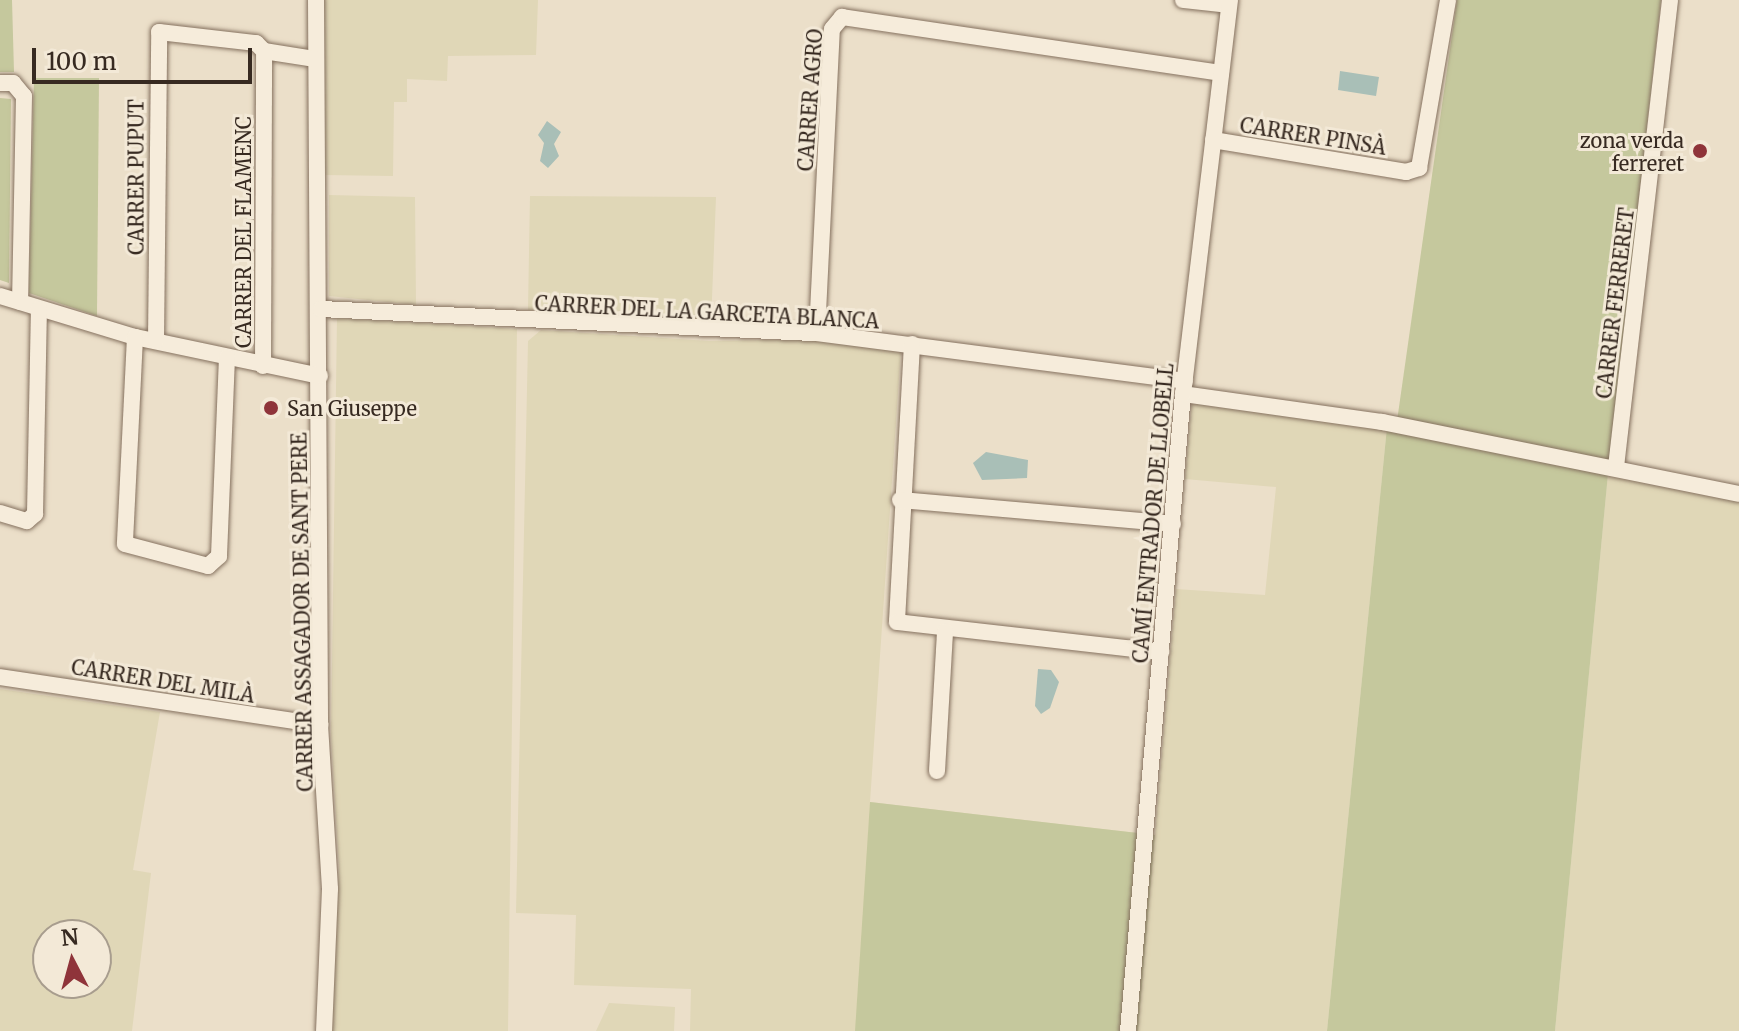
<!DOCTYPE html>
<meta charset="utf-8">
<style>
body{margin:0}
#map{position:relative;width:1739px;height:1031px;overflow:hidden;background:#ebdfc9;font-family:Merriweather,serif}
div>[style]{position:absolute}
.farmland>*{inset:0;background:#e0d7b7}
.green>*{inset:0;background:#c5c89d}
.water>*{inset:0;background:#a9bfb7}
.roads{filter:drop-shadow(0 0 2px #85715f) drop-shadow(0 0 2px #85715f)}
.minor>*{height:16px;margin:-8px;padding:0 8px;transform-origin:8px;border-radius:8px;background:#f6ecdb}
.dots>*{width:22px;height:22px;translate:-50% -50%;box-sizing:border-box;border:4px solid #f3e9d7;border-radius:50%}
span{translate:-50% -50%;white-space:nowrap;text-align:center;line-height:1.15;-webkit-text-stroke:6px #f3e9d7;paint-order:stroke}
.street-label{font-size:20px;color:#372a21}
.poi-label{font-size:20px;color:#372a21}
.right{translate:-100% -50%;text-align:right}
.left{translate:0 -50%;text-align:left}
.north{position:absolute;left:32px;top:919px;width:80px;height:80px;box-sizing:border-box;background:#f3e9d7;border:2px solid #a89d8e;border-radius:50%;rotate:354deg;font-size:22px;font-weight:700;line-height:32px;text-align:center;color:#372a21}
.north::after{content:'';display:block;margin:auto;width:28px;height:36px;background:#8f343a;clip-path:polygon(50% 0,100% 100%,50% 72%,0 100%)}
.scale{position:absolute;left:32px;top:48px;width:220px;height:36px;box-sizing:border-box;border:4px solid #372a21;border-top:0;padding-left:10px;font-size:24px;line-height:28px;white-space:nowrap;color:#372a21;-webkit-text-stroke:6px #f3e9d7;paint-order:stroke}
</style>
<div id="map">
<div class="farmland">
<i style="clip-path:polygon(324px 0,538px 0,536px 55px,448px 56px,447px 81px,407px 79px,407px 102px,394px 102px,393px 176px,324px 175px)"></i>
<i style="clip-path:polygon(329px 195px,415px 197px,416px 305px,329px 296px)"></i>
<i style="clip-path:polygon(530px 196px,716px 197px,711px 323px,528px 310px)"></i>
<i style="clip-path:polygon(337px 318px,517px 329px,508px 1031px,330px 1031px,339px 867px,331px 734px)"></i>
<i style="clip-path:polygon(541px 330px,709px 341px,825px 339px,901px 349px,870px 802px,1155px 835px,1176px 589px,1265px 595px,1276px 487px,1185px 479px,1192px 401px,1387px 427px,1327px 1031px,690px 1031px,691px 989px,574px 985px,576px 915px,516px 913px,528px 341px)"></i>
<i style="clip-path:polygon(1608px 474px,1739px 502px,1739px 1031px,1555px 1031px)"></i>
<i style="clip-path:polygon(evenodd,0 689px,160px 712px,133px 870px,151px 873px,132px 1031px,0 1031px,0 689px,48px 935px,96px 935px,96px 983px,48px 983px,48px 935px)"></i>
<i style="clip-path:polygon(609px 1003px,675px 1007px,674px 1031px,596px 1031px)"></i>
</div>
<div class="green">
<i style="clip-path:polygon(0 0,12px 0,14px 72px,0 72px)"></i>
<i style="clip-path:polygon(1457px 0,1661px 0,1610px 461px,1397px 421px)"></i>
<i style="clip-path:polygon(34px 78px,99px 78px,97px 316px,29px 293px)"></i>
<i style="clip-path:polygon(0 98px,11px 99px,9px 283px,0 280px)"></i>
<i style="clip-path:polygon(1387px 427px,1608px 474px,1555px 1031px,1327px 1031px)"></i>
<i style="clip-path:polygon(870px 802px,1155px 835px,1138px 1031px,855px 1031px)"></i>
</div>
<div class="water">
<i style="clip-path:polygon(1340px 71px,1379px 77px,1376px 96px,1338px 90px)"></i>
<i style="clip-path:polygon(547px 121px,561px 132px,554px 144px,559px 156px,548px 168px,540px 161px,544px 143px,538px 135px)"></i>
<i style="clip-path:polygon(986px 452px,1028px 460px,1027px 478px,982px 480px,973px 463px)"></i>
<i style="clip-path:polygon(1038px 669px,1051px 670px,1059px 682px,1050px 708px,1041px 714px,1035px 706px)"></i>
</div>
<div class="roads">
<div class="minor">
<i style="left:316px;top:0;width:725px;rotate:89.68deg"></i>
<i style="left:320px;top:725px;width:164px;rotate:86.5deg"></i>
<i style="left:330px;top:889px;width:142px;rotate:92.4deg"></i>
<i style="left:1183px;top:0;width:46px;rotate:6.2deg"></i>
<i style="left:0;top:83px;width:13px"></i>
<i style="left:13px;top:83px;width:17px;rotate:50deg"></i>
<i style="left:24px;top:96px;width:206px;rotate:91.1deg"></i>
<i style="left:1213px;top:140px;width:196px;rotate:9.4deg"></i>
<i style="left:1406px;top:172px;width:14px;rotate:-17deg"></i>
<i style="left:1419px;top:168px;width:170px;rotate:-80.2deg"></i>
<i style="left:0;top:296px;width:141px;rotate:16.9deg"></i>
<i style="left:135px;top:337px;width:189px;rotate:11.9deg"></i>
<i style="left:321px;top:309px;width:497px;rotate:2.8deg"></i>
<i style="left:817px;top:333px;width:371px;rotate:7.4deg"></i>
<i style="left:817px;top:333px;width:304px;rotate:-87.2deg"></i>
<i style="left:832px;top:29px;width:16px;rotate:-50deg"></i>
<i style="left:842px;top:17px;width:383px;rotate:8.4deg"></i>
<i style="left:135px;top:337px;width:207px;rotate:92.8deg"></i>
<i style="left:125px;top:544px;width:86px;rotate:14.8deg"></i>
<i style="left:208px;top:566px;width:15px;rotate:-42deg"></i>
<i style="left:219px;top:556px;width:199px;rotate:-87.7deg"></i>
<i style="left:156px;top:341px;width:309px;rotate:-89.4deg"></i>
<i style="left:159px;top:32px;width:98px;rotate:6.5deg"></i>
<i style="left:256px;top:43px;width:11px;rotate:45deg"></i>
<i style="left:264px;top:51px;width:52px;rotate:8.9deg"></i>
<i style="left:912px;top:344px;width:278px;rotate:93.1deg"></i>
<i style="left:897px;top:622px;width:266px;rotate:6.5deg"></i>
<i style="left:263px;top:366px;width:315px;rotate:-89.8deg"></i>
<i style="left:1183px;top:394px;width:201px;rotate:8deg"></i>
<i style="left:1382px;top:422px;width:364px;rotate:11.4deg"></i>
<i style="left:1616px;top:467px;width:470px;rotate:-83.4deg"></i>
<i style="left:900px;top:500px;width:274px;rotate:5deg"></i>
<i style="left:0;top:513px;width:28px;rotate:17deg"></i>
<i style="left:27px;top:521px;width:11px;rotate:-41deg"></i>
<i style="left:35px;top:514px;width:205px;rotate:-88.9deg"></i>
<i style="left:0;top:677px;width:324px;rotate:8.5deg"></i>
<i style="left:937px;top:771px;width:140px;rotate:-86.7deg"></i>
<i style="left:1128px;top:1031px;width:639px;rotate:-85.07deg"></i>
<i style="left:1183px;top:394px;width:397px;rotate:-83.2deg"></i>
</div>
</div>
<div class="dots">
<i style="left:1700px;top:151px;background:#8f343a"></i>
<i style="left:271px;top:408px;background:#8f343a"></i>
</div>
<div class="street-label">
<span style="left:810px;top:100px;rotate:-86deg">CARRER AGRO</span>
<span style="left:1313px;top:136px;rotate:9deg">CARRER PINSÀ</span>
<span style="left:136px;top:177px;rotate:-90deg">CARRER PUPUT</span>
<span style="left:243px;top:232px;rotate:-90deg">CARRER DEL FLAMENC</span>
<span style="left:1615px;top:303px;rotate:-83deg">CARRER FERRERET</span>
<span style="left:707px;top:312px;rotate:3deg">CARRER DEL LA GARCETA BLANCA</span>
<span style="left:1153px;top:513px;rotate:-85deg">CAMÍ ENTRADOR DE LLOBELL</span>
<span style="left:302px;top:612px;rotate:-91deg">CARRER ASSAGADOR DE SANT PERE</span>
<span style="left:163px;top:681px;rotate:9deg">CARRER DEL MILÀ</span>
</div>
<div class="poi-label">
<span class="right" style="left:1684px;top:152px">zona verda<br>ferreret</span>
<span class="left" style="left:287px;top:408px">San Giuseppe</span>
</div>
<div class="north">N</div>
<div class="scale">100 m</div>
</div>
